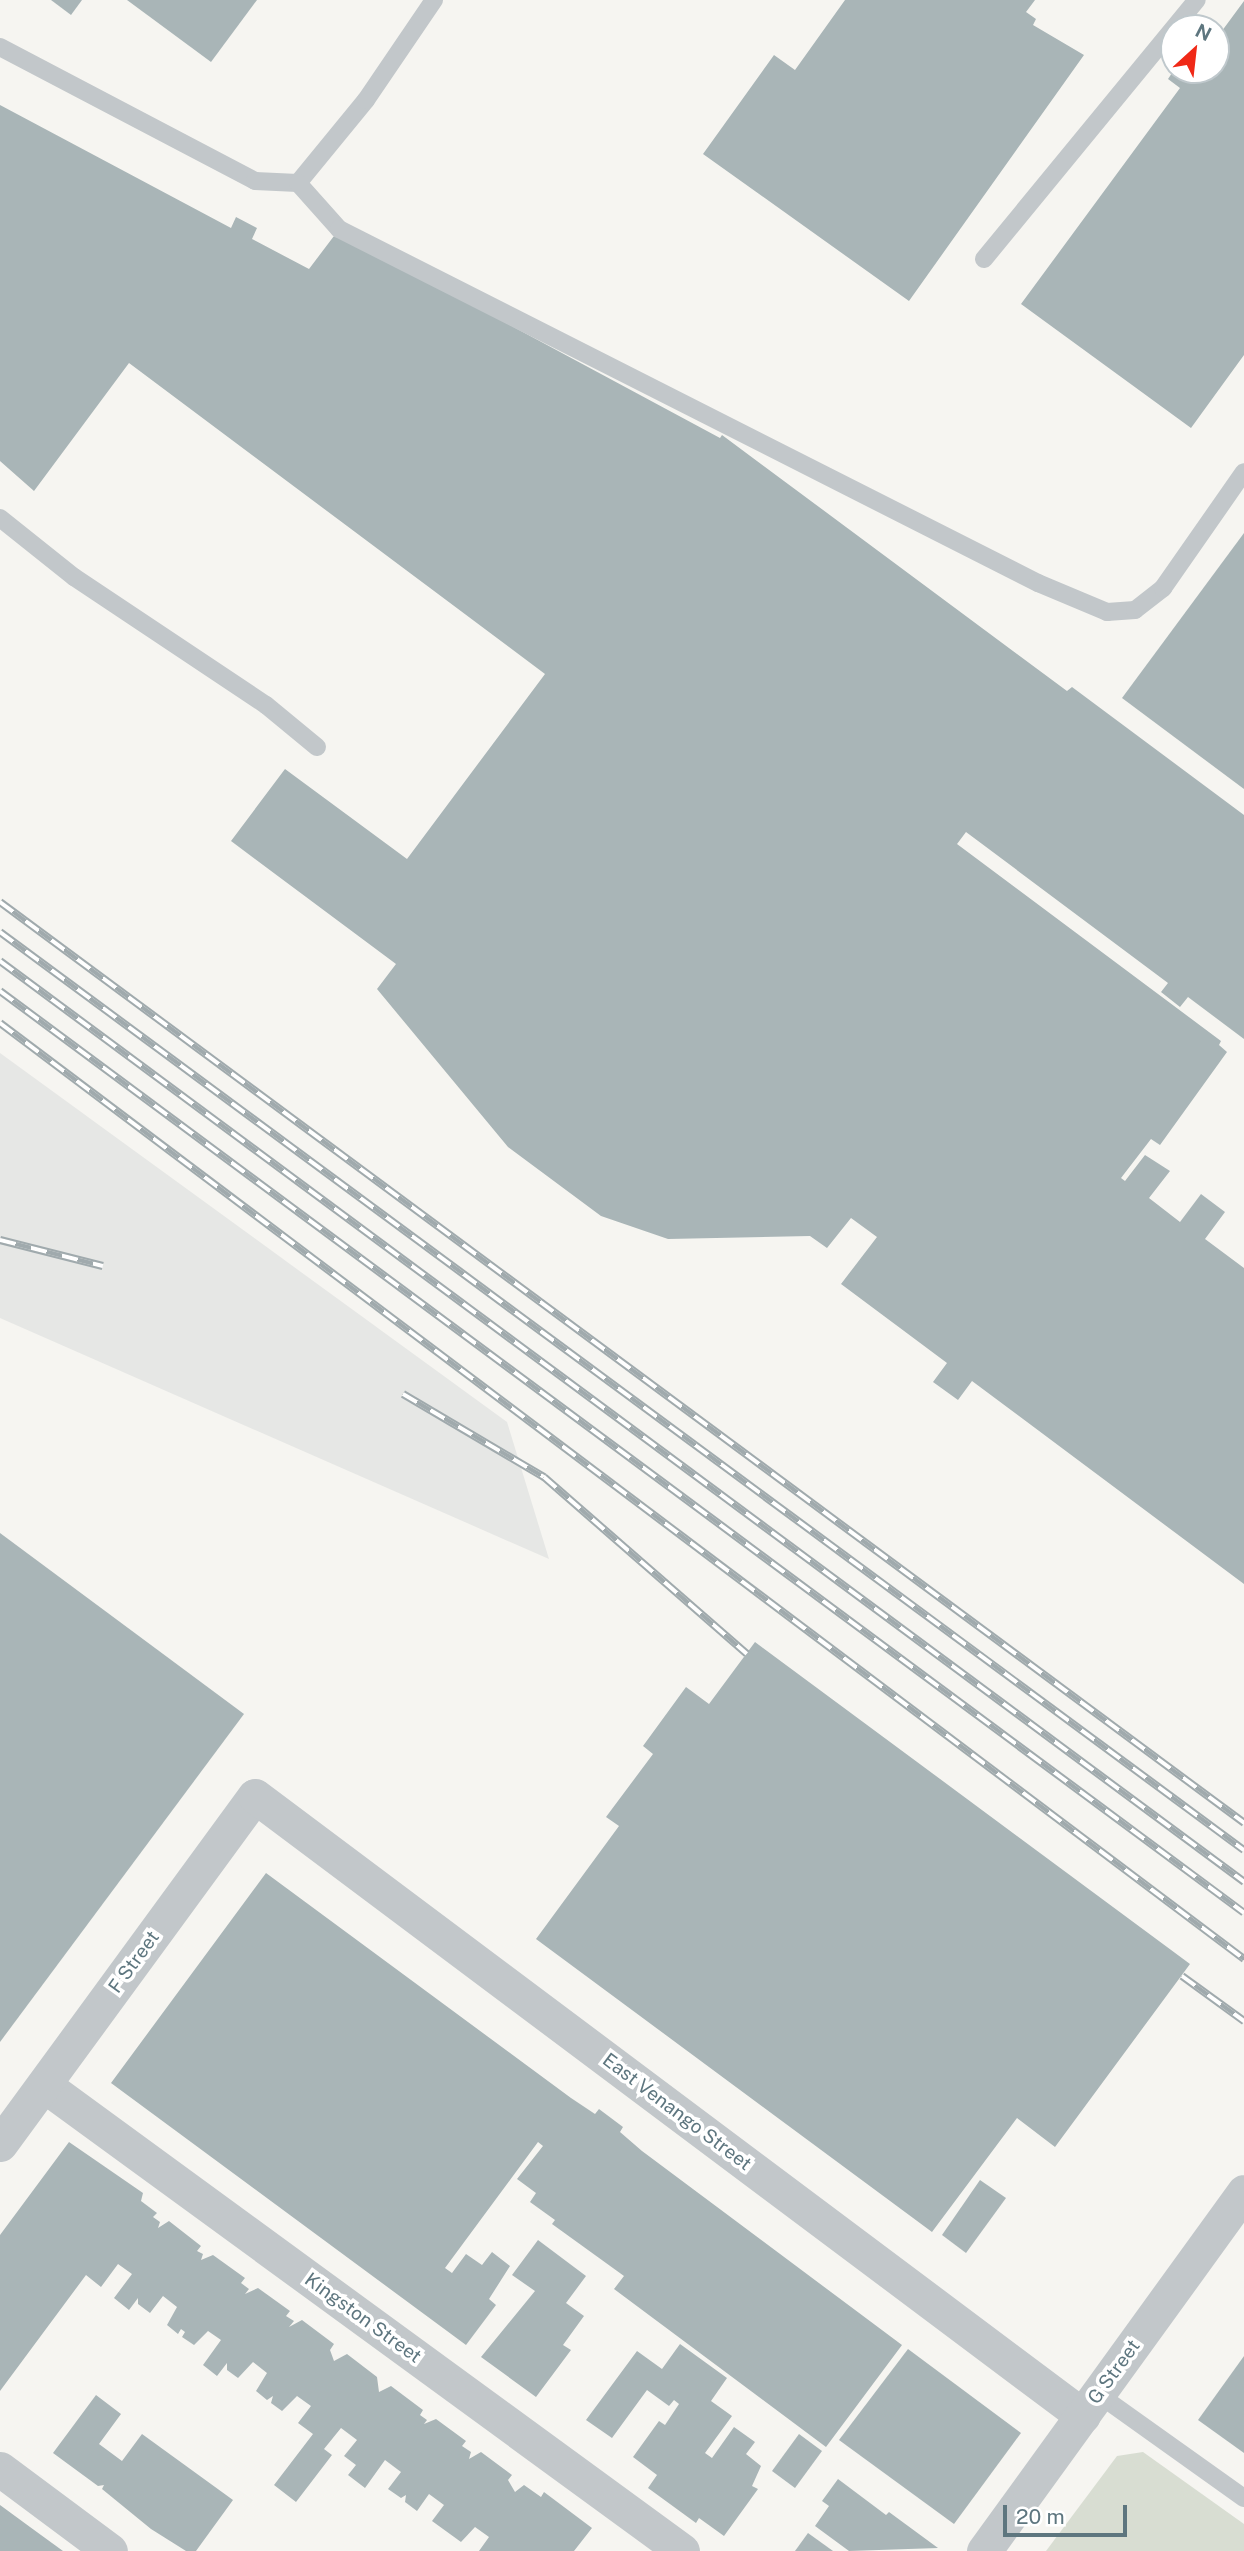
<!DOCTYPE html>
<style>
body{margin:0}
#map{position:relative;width:1244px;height:2551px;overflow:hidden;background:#f6f5f1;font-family:"Public Sans",sans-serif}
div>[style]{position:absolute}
.built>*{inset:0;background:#e6e7e5}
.green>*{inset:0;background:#d8ddd2}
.building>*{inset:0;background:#a9b5b7}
.service>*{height:18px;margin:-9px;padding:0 9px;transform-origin:9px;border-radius:9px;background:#c2c7ca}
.minor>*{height:35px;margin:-17.5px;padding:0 17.5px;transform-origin:17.5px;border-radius:17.5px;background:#c2c7ca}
.rail>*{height:8px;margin-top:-4px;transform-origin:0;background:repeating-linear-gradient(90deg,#fff 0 16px,#a0aaad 0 32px);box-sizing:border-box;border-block:2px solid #a0aaad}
span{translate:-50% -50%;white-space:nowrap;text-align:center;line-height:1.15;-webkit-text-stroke:7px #fff;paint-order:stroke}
.street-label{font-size:19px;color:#5e767f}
.north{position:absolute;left:1160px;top:14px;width:70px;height:70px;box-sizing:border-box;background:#fff;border:2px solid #bfc8cc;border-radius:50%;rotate:27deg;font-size:19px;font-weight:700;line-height:28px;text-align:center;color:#5e767f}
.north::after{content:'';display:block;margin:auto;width:24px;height:32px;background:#f02917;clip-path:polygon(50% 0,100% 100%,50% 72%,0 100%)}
.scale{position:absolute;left:1003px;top:2505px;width:124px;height:32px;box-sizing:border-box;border:4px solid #5e767f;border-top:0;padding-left:9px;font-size:21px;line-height:24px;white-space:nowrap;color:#5e767f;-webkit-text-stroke:5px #fff;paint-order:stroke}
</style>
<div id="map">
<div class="built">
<i style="clip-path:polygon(0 1053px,507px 1422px,549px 1559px,0 1318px)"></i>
</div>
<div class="green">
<i style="clip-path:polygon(1143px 2452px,1244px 2524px,1244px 2551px,1046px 2551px,1117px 2456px)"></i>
</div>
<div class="building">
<i style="clip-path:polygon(51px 0,82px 0,71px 15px)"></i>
<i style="clip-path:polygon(127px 0,257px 0,211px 62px)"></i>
<i style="clip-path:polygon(845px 0,1035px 0,1026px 12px,1036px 19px,1033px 25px,1084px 55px,909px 301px,703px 154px,774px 55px,795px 70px)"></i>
<i style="clip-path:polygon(1244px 1px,1244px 355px,1191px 428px,1021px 304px,1180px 88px,1168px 79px,1174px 70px,1216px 70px,1216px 39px)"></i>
<i style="clip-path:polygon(0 105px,231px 228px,236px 217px,257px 228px,252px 239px,309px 269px,337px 232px,720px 438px,722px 435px,1067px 691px,1072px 687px,1244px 815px,1244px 1039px,1188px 997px,1180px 1007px,1161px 992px,1168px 983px,966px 832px,957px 844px,1221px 1041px,1219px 1045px,1227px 1052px,1160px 1145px,1151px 1139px,1121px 1178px,1125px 1181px,1145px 1155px,1170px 1171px,1149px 1198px,1180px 1222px,1201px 1194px,1225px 1212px,1205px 1239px,1244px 1268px,1244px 1584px,972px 1381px,958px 1400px,933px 1382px,947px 1363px,841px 1284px,877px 1237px,851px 1218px,827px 1248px,810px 1236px,668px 1239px,601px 1216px,508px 1147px,377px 989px,396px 964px,231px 841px,285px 769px,407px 859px,545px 674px,129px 363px,34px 491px,0 461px)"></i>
<i style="clip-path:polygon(1244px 533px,1244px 789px,1122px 698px)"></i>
<i style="clip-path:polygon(0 1533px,244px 1714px,0 2042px)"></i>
<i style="clip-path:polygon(755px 1642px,1190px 1964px,1055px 2147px,1017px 2118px,932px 2232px,536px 1939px,619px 1826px,606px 1817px,653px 1754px,643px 1746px,686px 1687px,709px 1704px)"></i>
<i style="clip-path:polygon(266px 1873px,571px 2098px,595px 2114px,599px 2109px,623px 2127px,620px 2132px,642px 2151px,902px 2345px,826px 2447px,614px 2289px,624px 2276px,552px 2224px,555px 2220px,530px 2202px,536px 2193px,517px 2179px,543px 2146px,538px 2142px,445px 2268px,452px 2273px,466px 2254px,482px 2265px,492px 2252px,510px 2266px,489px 2299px,496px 2305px,466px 2345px,111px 2083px)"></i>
<i style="clip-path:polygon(69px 2142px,143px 2193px,141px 2201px,157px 2213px,153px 2217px,160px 2222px,158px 2228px,169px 2221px,201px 2246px,197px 2251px,203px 2254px,201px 2260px,213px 2255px,245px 2278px,241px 2283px,249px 2289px,245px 2294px,258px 2288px,290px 2311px,286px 2316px,294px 2321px,289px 2327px,302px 2320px,334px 2344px,330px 2350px,334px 2361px,347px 2354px,377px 2377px,379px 2392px,391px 2386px,423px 2410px,420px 2415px,427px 2420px,424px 2424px,436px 2419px,466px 2441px,462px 2446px,471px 2452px,469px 2459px,481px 2452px,512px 2475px,508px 2480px,515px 2492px,524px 2485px,541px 2497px,544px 2492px,592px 2528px,574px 2551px,479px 2551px,489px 2537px,475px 2527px,461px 2542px,432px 2521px,444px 2505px,429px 2494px,417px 2511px,405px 2502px,406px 2495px,401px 2498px,388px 2489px,401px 2472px,385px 2460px,365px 2488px,348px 2475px,356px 2465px,344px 2456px,357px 2440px,341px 2428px,324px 2449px,332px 2455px,296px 2502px,274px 2485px,313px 2434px,298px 2423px,311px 2406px,297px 2396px,282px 2411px,271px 2403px,273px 2396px,267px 2400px,256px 2391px,267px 2373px,253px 2362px,238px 2378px,227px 2370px,227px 2363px,217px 2376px,203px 2365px,221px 2340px,208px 2331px,194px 2345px,182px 2337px,185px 2332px,181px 2329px,178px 2334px,167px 2325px,177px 2307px,163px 2296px,150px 2313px,138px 2304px,138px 2298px,129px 2310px,114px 2298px,132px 2274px,118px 2264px,101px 2287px,86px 2275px,0 2391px,0 2235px)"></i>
<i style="clip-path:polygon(980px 2180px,1006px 2198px,966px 2253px,942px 2235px)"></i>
<i style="clip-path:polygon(538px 2240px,586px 2276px,566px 2303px,584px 2316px,563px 2345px,571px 2350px,536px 2397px,481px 2357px,535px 2291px,512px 2275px)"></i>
<i style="clip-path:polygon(680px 2344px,727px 2378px,711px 2401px,732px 2416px,705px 2453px,712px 2458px,734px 2427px,755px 2442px,746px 2454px,761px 2466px,752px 2486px,758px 2489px,724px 2536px,699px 2518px,696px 2523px,648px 2488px,657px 2475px,633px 2457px,659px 2421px,665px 2425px,679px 2404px,674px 2400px,669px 2406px,647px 2390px,612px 2438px,586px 2420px,637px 2351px,662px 2369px)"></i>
<i style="clip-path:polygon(908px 2349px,1021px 2433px,954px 2524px,839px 2440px)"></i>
<i style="clip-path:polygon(1244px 2356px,1244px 2453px,1198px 2420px)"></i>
<i style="clip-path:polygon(96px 2395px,121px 2414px,99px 2444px,122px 2461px,142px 2434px,233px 2500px,196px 2551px,186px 2551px,151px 2529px,102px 2489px,104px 2485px,98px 2486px,53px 2453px)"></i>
<i style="clip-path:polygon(799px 2434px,822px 2451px,795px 2488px,772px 2471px)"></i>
<i style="clip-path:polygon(838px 2479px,886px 2515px,889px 2512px,938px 2548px,849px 2551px,815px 2526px,829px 2506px,822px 2501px)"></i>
<i style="clip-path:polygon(0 2505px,30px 2527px,63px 2551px,0 2551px)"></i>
<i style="clip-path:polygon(808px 2533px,833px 2551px,795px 2551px)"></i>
</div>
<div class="service">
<i style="left:0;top:47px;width:288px;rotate:27.7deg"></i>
<i style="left:255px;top:181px;width:43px;rotate:2.7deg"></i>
<i style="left:298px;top:183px;width:107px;rotate:-50.7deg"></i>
<i style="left:366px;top:100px;width:121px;rotate:-55.8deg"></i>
<i style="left:298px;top:183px;width:62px;rotate:48.3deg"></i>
<i style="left:339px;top:229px;width:784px;rotate:26.86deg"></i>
<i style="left:1038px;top:583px;width:75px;rotate:22.8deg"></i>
<i style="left:1107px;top:612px;width:28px;rotate:-4deg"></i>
<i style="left:1135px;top:610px;width:36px;rotate:-38deg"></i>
<i style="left:1163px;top:588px;width:141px;rotate:-55.1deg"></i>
<i style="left:984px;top:259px;width:335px;rotate:-50.6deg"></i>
<i style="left:0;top:518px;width:95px;rotate:38.6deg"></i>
<i style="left:74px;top:577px;width:231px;rotate:33.7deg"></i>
<i style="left:266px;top:705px;width:66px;rotate:39.5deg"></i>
<i style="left:1098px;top:2394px;width:179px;rotate:35.5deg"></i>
</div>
<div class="minor">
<i style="left:44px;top:2085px;width:790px;rotate:36.14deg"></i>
<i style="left:0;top:2144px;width:431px;rotate:-53.8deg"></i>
<i style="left:255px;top:1796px;width:1034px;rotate:36.83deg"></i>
<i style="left:0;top:2469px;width:137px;rotate:36.7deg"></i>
<i style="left:984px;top:2551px;width:443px;rotate:-54.1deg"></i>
</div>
<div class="rail">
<i style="left:0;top:902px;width:1548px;rotate:36.51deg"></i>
<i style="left:0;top:932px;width:1546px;rotate:36.43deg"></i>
<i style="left:0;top:961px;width:1548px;rotate:36.51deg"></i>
<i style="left:0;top:991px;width:1548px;rotate:36.54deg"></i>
<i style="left:0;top:1023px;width:1557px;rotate:36.96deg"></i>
<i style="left:0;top:1240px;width:106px;rotate:14.2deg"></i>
<i style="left:403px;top:1394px;width:164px;rotate:30.5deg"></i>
<i style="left:544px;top:1477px;width:269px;rotate:41.1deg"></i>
<i style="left:1182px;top:1976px;width:77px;rotate:36deg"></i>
</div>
<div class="street-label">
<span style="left:134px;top:1962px;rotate:-54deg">F Street</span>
<span style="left:677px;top:2112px;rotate:37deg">East Venango Street</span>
<span style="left:363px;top:2318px;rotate:36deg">Kingston Street</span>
<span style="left:1114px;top:2372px;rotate:-54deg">G Street</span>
</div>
<div class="north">N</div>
<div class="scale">20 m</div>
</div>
